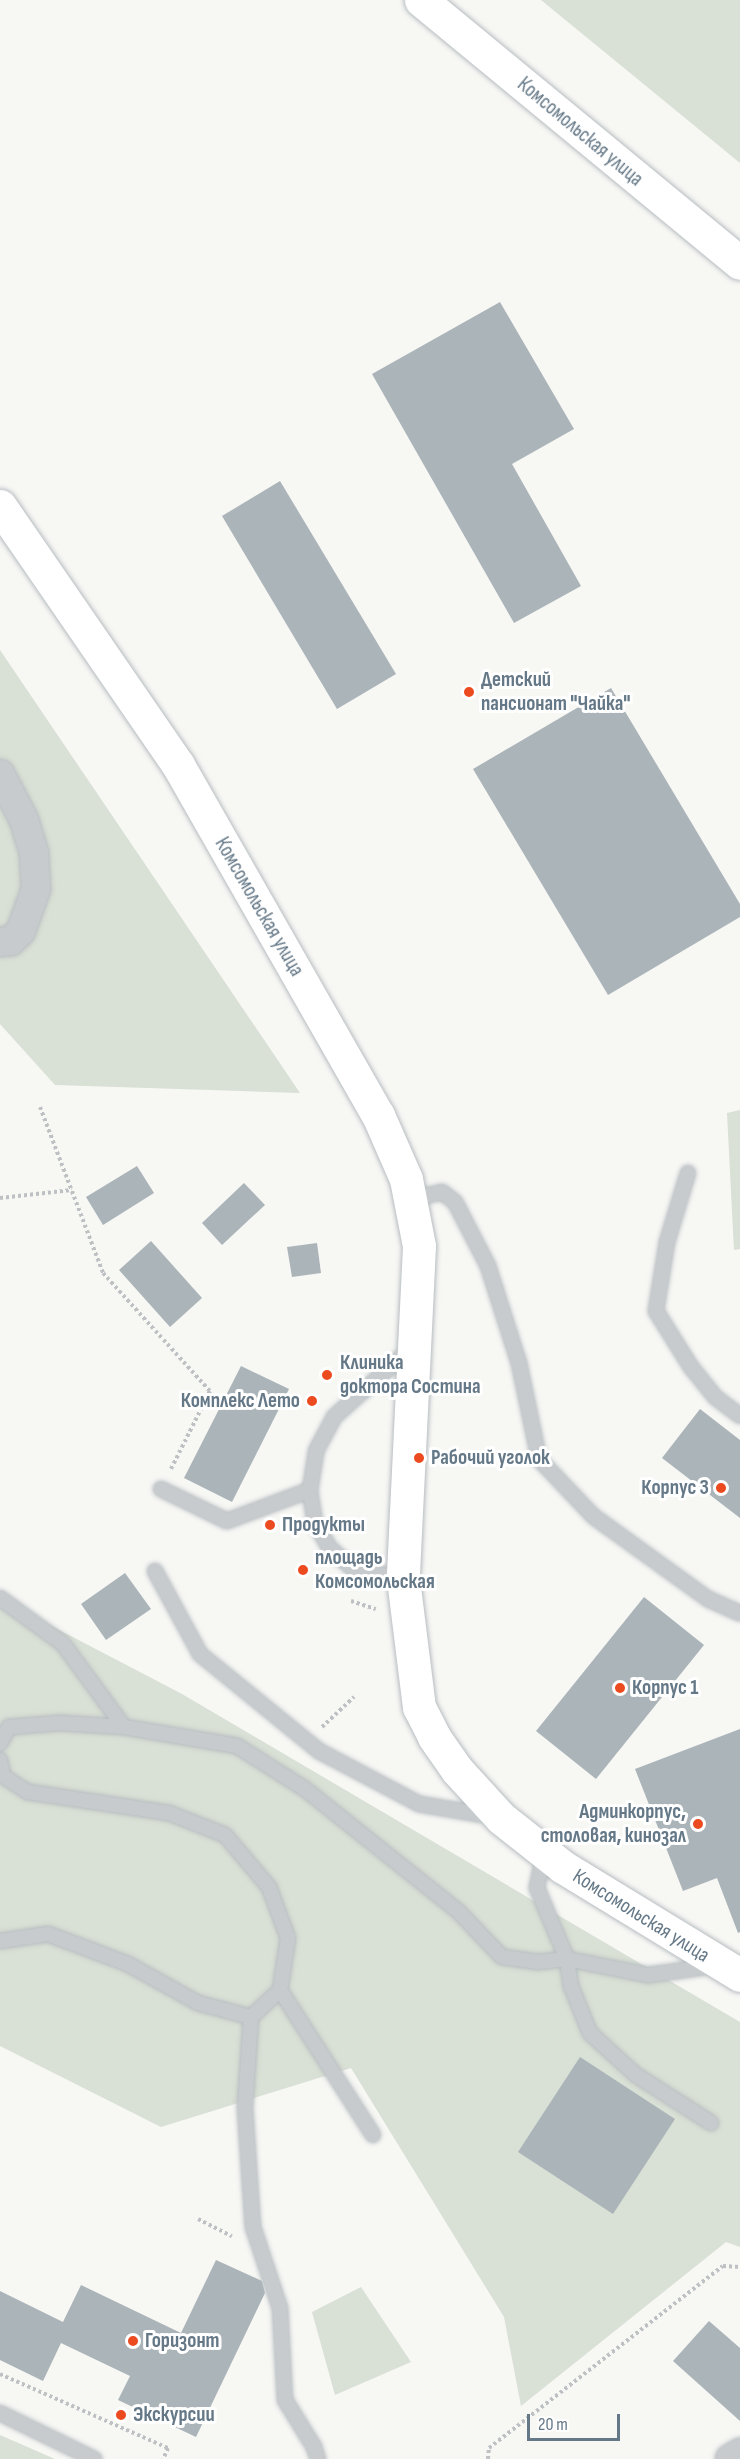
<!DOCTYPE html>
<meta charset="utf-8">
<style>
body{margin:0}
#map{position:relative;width:740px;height:2459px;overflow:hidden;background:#f7f7f4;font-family:"Sofia Sans Condensed",sans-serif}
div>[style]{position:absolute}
.green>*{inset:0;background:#d9e0d5}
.building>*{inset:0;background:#abb4b9}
.path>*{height:4px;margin-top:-2px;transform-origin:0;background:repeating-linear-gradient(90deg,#bec1c3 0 3px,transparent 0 6px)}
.roads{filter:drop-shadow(0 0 2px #b7bdc1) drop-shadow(0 0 2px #b7bdc1)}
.service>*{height:14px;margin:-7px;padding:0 7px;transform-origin:7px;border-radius:7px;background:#c7cbce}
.minor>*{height:28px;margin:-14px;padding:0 14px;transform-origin:14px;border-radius:14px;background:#c7cbce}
.secondary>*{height:33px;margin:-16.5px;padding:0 16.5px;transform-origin:16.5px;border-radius:16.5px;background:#fff}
.dots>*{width:16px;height:16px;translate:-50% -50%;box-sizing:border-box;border:3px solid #fff;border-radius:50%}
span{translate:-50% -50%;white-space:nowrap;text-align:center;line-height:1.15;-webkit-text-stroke:6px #fff;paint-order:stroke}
.street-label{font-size:21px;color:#657887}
.poi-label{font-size:21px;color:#657887;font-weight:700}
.left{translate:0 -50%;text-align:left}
.right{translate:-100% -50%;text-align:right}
.scale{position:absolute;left:527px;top:2414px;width:93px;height:27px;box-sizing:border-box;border:3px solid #657887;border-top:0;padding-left:8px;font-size:18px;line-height:21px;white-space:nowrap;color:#657887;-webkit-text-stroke:4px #fff;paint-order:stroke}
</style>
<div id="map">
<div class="green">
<i style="clip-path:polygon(541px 0,740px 0,740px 163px)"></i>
<i style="clip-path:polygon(0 650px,300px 1093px,55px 1085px,0 1024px)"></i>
<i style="clip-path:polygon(740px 1110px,740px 1249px,734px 1250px,727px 1113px)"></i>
<i style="clip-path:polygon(0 1599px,182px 1694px,740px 2022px,740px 2247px,726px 2242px,521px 2406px,504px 2317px,351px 2068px,161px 2127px,0 2046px)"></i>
<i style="clip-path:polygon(361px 2287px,411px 2362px,335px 2395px,312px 2312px)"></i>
<i style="clip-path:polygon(0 2435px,55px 2459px,0 2459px)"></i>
</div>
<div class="building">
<i style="clip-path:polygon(500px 302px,574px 429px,512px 464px,581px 586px,514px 623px,372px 374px)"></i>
<i style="clip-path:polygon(280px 481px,396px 674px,337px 709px,222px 516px)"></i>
<i style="clip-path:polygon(611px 688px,740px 904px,740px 917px,608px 995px,473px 769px)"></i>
<i style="clip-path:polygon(137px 1166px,154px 1193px,103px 1225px,86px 1197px)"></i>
<i style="clip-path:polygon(244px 1183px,265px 1205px,222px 1245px,202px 1223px)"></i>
<i style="clip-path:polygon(151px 1241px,202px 1298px,170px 1327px,119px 1270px)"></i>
<i style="clip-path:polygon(317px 1243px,321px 1273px,292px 1277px,287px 1247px)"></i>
<i style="clip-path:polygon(241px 1366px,289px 1389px,232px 1502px,184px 1478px)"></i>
<i style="clip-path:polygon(700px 1409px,740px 1440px,740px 1518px,662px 1458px)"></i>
<i style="clip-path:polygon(125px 1573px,151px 1609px,106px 1640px,81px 1604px)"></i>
<i style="clip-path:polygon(644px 1597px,704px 1645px,596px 1779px,536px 1731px)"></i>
<i style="clip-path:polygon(740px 1729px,740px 1932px,738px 1933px,717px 1878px,683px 1891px,635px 1769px)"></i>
<i style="clip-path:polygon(580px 2057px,675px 2119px,613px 2214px,518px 2152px)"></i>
<i style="clip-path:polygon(216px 2260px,262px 2281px,265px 2293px,196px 2437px,118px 2400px,130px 2376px,61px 2343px,43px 2381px,0 2360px,0 2291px,63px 2322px,81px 2285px,181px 2333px)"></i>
<i style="clip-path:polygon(709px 2321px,740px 2348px,740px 2421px,673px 2361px)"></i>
</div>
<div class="path">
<i style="left:40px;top:1107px;width:178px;rotate:69.2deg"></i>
<i style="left:103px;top:1273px;width:159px;rotate:47.8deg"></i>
<i style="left:210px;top:1391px;width:87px;rotate:116.6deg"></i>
<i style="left:0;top:1198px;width:72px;rotate:-6.3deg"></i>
<i style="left:351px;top:1601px;width:26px;rotate:18deg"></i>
<i style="left:322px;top:1727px;width:44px;rotate:-43.2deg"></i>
<i style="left:198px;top:2219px;width:38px;rotate:27deg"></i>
<i style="left:0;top:2374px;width:184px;rotate:23.8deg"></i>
<i style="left:168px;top:2448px;width:12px;rotate:114deg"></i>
<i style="left:488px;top:2459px;width:11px;rotate:-85deg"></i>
<i style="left:489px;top:2448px;width:296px;rotate:-37.9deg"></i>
<i style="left:723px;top:2266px;width:17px;rotate:3deg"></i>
</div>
<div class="roads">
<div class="service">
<i style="left:688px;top:1173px;width:72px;rotate:106.9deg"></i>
<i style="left:667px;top:1242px;width:70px;rotate:99.1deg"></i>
<i style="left:656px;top:1311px;width:66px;rotate:58deg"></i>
<i style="left:691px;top:1367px;width:38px;rotate:51deg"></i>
<i style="left:715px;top:1397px;width:31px;rotate:37deg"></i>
<i style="left:410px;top:1199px;width:33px;rotate:-12deg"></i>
<i style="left:442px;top:1192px;width:16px;rotate:38deg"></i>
<i style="left:455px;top:1202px;width:72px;rotate:62.7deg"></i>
<i style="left:488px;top:1266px;width:102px;rotate:72.3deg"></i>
<i style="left:519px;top:1363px;width:98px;rotate:78.2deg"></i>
<i style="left:539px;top:1459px;width:79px;rotate:46.5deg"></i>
<i style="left:593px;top:1516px;width:142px;rotate:35.8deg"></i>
<i style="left:708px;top:1599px;width:35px;rotate:24deg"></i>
<i style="left:161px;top:1489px;width:73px;rotate:25.9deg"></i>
<i style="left:227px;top:1521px;width:89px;rotate:-20.5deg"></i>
<i style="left:155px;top:1571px;width:94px;rotate:61.5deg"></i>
<i style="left:200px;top:1654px;width:154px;rotate:39.2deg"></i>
<i style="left:319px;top:1751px;width:113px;rotate:27.9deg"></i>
<i style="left:419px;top:1804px;width:72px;rotate:9.6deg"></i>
<i style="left:402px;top:1579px;width:51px;rotate:-167.6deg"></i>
<i style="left:352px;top:1568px;width:31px;rotate:-138deg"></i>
<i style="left:329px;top:1547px;width:28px;rotate:-120deg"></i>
<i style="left:315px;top:1523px;width:33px;rotate:-99deg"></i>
<i style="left:310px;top:1490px;width:39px;rotate:-81deg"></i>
<i style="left:316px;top:1451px;width:38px;rotate:-62deg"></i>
<i style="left:334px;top:1417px;width:102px;rotate:-41.8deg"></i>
<i style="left:0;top:1598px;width:78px;rotate:36.1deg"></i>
<i style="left:63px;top:1644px;width:103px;rotate:53.7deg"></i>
<i style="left:0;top:1743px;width:18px;rotate:-61deg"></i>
<i style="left:9px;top:1727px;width:51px;rotate:-4.5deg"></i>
<i style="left:60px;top:1723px;width:64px;rotate:3.6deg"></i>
<i style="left:124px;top:1727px;width:115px;rotate:9.5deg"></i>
<i style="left:237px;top:1746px;width:80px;rotate:32.3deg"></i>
<i style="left:305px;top:1789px;width:197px;rotate:38.6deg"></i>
<i style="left:459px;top:1912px;width:62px;rotate:46.3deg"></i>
<i style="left:502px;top:1957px;width:36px;rotate:8deg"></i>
<i style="left:538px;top:1962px;width:29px;rotate:-6deg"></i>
<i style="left:567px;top:1959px;width:83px;rotate:11.2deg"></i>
<i style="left:648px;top:1975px;width:67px;rotate:-7.8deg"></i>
<i style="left:0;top:1760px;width:16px;rotate:79deg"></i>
<i style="left:3px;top:1776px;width:30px;rotate:33deg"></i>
<i style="left:28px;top:1792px;width:143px;rotate:8.5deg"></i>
<i style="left:169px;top:1813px;width:60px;rotate:21.4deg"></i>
<i style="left:225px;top:1835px;width:68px;rotate:49.8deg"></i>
<i style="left:269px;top:1887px;width:54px;rotate:69.6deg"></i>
<i style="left:288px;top:1938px;width:53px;rotate:98.7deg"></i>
<i style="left:280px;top:1990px;width:40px;rotate:137deg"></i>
<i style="left:251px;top:2017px;width:55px;rotate:-165.2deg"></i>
<i style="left:198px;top:2003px;width:80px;rotate:-150.9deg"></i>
<i style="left:128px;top:1964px;width:85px;rotate:-159.4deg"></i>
<i style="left:48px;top:1934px;width:49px;rotate:171.7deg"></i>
<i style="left:544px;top:1854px;width:35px;rotate:102deg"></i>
<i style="left:537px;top:1888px;width:77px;rotate:67.1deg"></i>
<i style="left:567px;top:1959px;width:27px;rotate:82deg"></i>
<i style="left:571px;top:1986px;width:51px;rotate:68deg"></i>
<i style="left:590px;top:2033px;width:62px;rotate:42.4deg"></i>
<i style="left:636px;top:2075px;width:89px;rotate:32.6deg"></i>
<i style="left:280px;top:1990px;width:172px;rotate:57.3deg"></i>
<i style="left:251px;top:2017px;width:91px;rotate:93.8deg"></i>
<i style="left:245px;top:2108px;width:119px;rotate:86.2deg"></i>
<i style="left:253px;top:2227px;width:85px;rotate:71.6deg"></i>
<i style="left:280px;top:2308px;width:92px;rotate:86.9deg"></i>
<i style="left:285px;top:2400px;width:55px;rotate:58.3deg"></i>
<i style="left:314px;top:2447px;width:13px;rotate:72deg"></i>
<i style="left:0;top:2413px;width:105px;rotate:26.1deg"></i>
</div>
<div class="minor">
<i style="left:0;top:774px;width:52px;rotate:62.4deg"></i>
<i style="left:24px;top:820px;width:34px;rotate:73deg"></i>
<i style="left:34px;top:853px;width:36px;rotate:87deg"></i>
<i style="left:36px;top:889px;width:45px;rotate:109.7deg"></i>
<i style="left:21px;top:931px;width:14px;rotate:135deg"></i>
<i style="left:11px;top:941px;width:11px;rotate:175deg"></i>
<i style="left:730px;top:2459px;width:12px;rotate:-31deg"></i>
</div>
<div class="secondary">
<i style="left:421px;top:0;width:413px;rotate:39.5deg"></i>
<i style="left:0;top:506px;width:314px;rotate:55.5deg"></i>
<i style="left:178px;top:765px;width:403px;rotate:60.3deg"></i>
<i style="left:378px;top:1115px;width:70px;rotate:66.4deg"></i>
<i style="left:406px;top:1179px;width:68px;rotate:79deg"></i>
<i style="left:419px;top:1246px;width:333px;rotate:92.8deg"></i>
<i style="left:403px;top:1579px;width:129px;rotate:82.9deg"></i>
<i style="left:419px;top:1707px;width:34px;rotate:63deg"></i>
<i style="left:434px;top:1737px;width:40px;rotate:55.1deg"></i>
<i style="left:457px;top:1770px;width:65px;rotate:47.5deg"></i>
<i style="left:501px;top:1818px;width:79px;rotate:38.3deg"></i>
<i style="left:563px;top:1867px;width:207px;rotate:31.4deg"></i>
</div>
</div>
<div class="dots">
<i style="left:469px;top:692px;background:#ec4a1f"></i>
<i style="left:327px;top:1375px;background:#ec4a1f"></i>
<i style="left:312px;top:1401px;background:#ec4a1f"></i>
<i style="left:419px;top:1458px;background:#ec4a1f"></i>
<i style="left:721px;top:1488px;background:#ec4a1f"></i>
<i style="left:270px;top:1525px;background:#ec4a1f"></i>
<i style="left:303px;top:1570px;background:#ec4a1f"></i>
<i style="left:620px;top:1688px;background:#ec4a1f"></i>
<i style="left:698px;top:1824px;background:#ec4a1f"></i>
<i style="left:133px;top:2341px;background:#ec4a1f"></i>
<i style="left:121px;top:2415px;background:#ec4a1f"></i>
</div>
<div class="street-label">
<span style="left:580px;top:132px;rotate:40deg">Комсомольская улица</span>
<span style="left:259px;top:907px;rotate:60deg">Комсомольская улица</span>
<span style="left:641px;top:1916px;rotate:32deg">Комсомольская улица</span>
</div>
<div class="poi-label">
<span class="left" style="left:481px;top:692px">Детский<br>пансионат "Чайка"</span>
<span class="left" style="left:340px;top:1375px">Клиника<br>доктора Состина</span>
<span class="right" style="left:300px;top:1401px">Комплекс Лето</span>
<span class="left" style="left:431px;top:1458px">Рабочий уголок</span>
<span class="right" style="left:709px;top:1488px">Корпус 3</span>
<span class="left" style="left:282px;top:1525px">Продукты</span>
<span class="left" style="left:315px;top:1570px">площадь<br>Комсомольская</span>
<span class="left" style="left:632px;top:1688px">Корпус 1</span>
<span class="right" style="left:686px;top:1824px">Админкорпус,<br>столовая, кинозал</span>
<span class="left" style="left:145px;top:2341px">Горизонт</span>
<span class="left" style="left:133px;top:2415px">Экскурсии</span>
</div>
<div class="scale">20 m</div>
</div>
